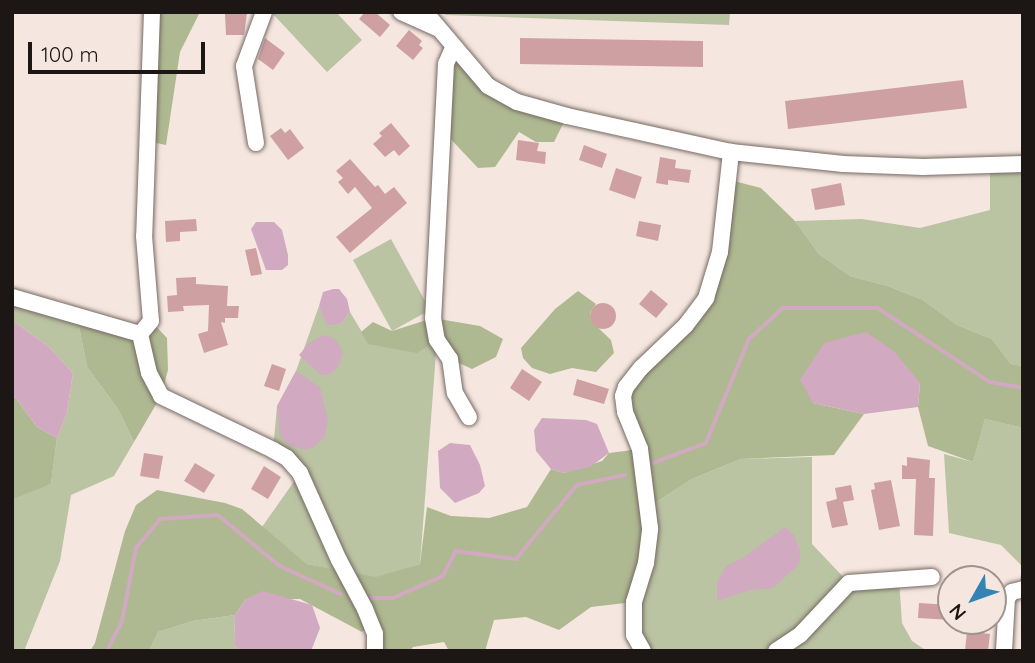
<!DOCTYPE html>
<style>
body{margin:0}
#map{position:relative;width:1035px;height:663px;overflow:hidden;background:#f5e7df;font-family:Quicksand,sans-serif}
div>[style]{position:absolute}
.green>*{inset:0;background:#bac3a2}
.forest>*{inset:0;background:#aeb991}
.water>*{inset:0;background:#d1a9c0}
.stream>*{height:3.5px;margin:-1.75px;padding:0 1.75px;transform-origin:1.75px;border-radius:1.75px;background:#d1a9c0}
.building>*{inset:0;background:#cea0a1}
.round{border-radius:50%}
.roads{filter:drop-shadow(0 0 2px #766963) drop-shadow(0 0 2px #766963)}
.minor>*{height:16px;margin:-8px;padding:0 8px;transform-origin:8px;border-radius:8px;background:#fff}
span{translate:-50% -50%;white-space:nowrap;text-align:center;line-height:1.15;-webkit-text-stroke:7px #f5e7df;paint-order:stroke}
.frame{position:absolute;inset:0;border:14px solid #1c1715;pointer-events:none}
.north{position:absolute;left:937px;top:565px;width:70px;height:70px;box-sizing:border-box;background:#f5e7df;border:2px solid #9e948e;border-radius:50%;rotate:230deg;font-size:19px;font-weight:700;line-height:28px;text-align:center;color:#1c1715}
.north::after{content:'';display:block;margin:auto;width:24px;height:32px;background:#3383b4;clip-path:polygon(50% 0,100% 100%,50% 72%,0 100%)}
.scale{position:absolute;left:28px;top:42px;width:177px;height:32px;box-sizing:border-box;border:4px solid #1c1715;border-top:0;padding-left:9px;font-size:21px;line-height:24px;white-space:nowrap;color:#1c1715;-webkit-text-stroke:5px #f5e7df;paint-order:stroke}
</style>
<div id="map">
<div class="green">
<i style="clip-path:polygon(275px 12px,336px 12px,362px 40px,327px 72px,273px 14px)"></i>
<i style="clip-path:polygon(445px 12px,730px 12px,729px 25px,445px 15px)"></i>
<i style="clip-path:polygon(990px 164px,1023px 164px,1023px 366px,1011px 364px,992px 339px,957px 325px,923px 300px,888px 286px,850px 276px,819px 254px,795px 221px,862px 219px,920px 228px,990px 210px)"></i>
<i style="clip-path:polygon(391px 239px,430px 310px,392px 331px,353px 260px)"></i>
<i style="clip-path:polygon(12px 293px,77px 316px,87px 367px,118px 409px,134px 442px,114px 476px,71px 495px,60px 561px,24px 651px,12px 651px,12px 497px,51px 484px,57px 438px,67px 413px,73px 373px,49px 347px,12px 320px)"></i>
<i style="clip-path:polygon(319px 306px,327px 324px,343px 322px,350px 312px,369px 344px,437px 340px,420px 564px,376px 578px,307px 564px,262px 527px,300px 473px,273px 450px,277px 406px,296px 371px)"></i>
<i style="clip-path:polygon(985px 419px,1023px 428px,1023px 589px,1019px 589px,1022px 566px,1001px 545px,949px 533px,944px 454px,973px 462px)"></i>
<i style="clip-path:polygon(812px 457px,812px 544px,849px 583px,899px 579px,902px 623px,912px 641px,927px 651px,643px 651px,634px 602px,647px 508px,692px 479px,741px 459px)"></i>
<i style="clip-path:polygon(235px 615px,234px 644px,239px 651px,149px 651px,158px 632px,193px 621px)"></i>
</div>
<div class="forest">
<i style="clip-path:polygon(152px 12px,200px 12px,180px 52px,166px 145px,146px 141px)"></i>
<i style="clip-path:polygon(453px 48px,488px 86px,567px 116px,554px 142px,536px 142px,519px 132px,495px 167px,478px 168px,443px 131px)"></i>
<i style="clip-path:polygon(730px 180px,761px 188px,795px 221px,819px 254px,850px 276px,888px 286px,923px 300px,957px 325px,992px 339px,1011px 364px,1023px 366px,1023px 428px,985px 419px,973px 462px,928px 446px,918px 407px,920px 383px,813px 403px,864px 414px,834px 455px,741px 459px,692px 479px,647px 508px,634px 602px,591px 607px,559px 630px,526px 617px,494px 620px,485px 651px,449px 651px,444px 642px,413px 647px,410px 651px,375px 651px,371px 625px,362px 632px,300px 599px,246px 599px,235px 615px,193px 621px,158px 632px,149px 651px,90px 651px,95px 643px,125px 531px,136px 505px,157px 490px,225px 503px,242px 509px,307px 564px,376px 577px,420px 564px,427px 507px,451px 516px,489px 518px,527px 507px,551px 469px,564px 473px,602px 461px,609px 453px,640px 449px,623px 396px,709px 289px)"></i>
<i style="clip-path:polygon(578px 291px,596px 304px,590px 312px,591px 321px,611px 340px,614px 353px,596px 372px,572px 368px,550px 374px,532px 368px,523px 358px,521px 348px,555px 309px)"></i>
<i style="clip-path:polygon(77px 316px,140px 334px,151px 321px,167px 338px,168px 370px,161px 396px,134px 442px,118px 409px,87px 367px)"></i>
<i style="clip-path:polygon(433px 318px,480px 326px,503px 339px,496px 357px,472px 369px,450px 359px,437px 340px,417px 353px,368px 344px,361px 332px,373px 322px,392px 331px)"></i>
<i style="clip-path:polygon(12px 393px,37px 427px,57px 438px,51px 484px,15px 498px,12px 497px)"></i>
</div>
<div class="water">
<i style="clip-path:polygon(256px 222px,274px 222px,282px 230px,288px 255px,288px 265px,282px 270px,266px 270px,251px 229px)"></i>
<i style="clip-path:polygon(333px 289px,339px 289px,347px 299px,350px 312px,343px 322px,333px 325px,326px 324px,319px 306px,323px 292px)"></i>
<i style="clip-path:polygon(12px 320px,49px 347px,73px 373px,67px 413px,57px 438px,37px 427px,12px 393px)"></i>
<i style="clip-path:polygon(866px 332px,894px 351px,920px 383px,918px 407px,864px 414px,813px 403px,800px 380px,824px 343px)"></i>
<i style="clip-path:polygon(324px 335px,335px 339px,343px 352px,338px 367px,330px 374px,321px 375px,299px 355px,309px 343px)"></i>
<i style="clip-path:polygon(296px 371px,320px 387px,328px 421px,324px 438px,312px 448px,304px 450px,287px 444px,280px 436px,277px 406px)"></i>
<i style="clip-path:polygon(542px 418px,586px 420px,597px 424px,609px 453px,590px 467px,564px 473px,551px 469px,536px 451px,534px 430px)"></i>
<i style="clip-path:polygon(450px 443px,470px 445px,480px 465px,485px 486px,479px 493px,455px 503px,440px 488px,438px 451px)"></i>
<i style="clip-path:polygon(785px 527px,794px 535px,800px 551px,799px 564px,773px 588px,750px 590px,717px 601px,717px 582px,726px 566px,743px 558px)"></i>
<i style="clip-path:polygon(263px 591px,312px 605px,320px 628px,311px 651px,239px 651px,234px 644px,235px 615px,246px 599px)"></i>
</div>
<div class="stream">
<i style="left:648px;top:465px;width:62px;rotate:-20.8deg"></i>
<i style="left:706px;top:443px;width:113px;rotate:-67.5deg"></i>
<i style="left:749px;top:339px;width:46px;rotate:-42.4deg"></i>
<i style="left:783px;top:308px;width:95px"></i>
<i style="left:878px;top:308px;width:134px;rotate:33.5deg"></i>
<i style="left:990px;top:382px;width:34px;rotate:10deg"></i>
<i style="left:367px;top:598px;width:26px"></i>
<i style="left:393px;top:598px;width:55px;rotate:-23.7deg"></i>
<i style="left:443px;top:576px;width:28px;rotate:-63deg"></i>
<i style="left:456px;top:551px;width:61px;rotate:7.6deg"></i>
<i style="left:516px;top:559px;width:96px;rotate:-50.5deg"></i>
<i style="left:577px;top:485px;width:49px;rotate:-11.8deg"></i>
<i style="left:107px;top:651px;width:34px;rotate:-63deg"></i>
<i style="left:122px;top:621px;width:74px;rotate:-79.1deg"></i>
<i style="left:136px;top:548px;width:38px;rotate:-50deg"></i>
<i style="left:160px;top:519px;width:58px;rotate:-3.9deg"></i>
<i style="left:218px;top:515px;width:80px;rotate:39.4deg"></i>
<i style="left:280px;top:566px;width:67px;rotate:24.7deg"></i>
</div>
<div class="building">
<i style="clip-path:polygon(365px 12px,375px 12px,390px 25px,380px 37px,359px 19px)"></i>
<i style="clip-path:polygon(247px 13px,244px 35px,226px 35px,225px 14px)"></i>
<i style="clip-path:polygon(409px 30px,422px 41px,419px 45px,423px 48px,413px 60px,396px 46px)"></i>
<i style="clip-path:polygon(265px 38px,285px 53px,273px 70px,258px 59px)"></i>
<i style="clip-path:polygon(520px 38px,703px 41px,703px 67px,520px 64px)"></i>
<i style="clip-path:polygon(963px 80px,967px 108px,788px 129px,785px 101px)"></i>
<i style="clip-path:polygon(391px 123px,410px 146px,399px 156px,394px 150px,385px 157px,373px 144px,382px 136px,379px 133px)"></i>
<i style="clip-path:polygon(281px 128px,285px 133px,290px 129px,304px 148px,288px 160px,270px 136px)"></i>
<i style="clip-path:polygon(518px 140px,539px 143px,537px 151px,546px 152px,545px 164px,516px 160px)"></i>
<i style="clip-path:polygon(584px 145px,607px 154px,602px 168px,579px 160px)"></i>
<i style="clip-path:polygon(660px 157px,676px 160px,675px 168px,691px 170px,689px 183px,668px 180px,668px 185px,656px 183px)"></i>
<i style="clip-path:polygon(350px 159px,375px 187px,378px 185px,385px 194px,394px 187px,407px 203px,350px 253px,336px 237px,372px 208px,355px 187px,348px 194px,338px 182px,343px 178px,336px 171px)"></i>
<i style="clip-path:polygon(616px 168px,642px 177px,635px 199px,609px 190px)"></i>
<i style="clip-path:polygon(841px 183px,845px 205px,815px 210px,811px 189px)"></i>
<i style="clip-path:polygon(196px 219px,197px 231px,180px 232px,180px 241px,166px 242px,165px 221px)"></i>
<i style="clip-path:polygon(639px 221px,661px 225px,658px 241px,636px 236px)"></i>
<i style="clip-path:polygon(256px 248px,262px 274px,251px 276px,245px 250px)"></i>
<i style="clip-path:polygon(196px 277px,196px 284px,228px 286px,227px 306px,239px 306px,238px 318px,225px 318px,225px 323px,221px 322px,228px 345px,204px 353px,198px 334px,208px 331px,209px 305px,183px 306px,184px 311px,168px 312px,167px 296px,177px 295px,176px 278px)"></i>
<i style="clip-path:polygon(651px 290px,668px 304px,656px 318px,639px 304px)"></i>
<i class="round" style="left:590px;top:303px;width:26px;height:26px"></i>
<i style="clip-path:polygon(272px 364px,286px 369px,279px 391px,264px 386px)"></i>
<i style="clip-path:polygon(522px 369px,542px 382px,529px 401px,510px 388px)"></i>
<i style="clip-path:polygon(577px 379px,609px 389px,604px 404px,573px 395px)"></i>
<i style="clip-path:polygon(144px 453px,163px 456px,159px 479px,140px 476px)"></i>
<i style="clip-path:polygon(907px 457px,930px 460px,929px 478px,935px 478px,933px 536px,914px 535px,916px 479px,902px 479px,902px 465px,907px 466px)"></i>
<i style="clip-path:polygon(195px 463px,215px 475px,204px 493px,184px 481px)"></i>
<i style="clip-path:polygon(264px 466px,281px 477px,268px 499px,251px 489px)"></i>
<i style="clip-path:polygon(891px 480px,900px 526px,879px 530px,871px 490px,875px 489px,874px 483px)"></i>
<i style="clip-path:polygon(851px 485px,854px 500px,843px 502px,848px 525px,832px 528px,826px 502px,837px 499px,835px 488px)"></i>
<i style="clip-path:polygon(919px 603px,951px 605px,951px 620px,918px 618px)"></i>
<i style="clip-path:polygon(967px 631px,990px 634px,988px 651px,965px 651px)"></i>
</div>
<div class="roads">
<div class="minor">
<i style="left:152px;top:12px;width:224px;rotate:92deg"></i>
<i style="left:144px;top:236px;width:85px;rotate:85.3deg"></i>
<i style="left:151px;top:321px;width:17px;rotate:130deg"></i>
<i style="left:140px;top:334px;width:40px;rotate:77deg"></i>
<i style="left:149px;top:373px;width:26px;rotate:62deg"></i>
<i style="left:161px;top:396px;width:124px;rotate:25.7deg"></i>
<i style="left:273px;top:450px;width:16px;rotate:30deg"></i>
<i style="left:287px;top:458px;width:20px;rotate:49deg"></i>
<i style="left:300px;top:473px;width:95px;rotate:65.9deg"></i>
<i style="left:339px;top:560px;width:55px;rotate:62deg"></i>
<i style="left:365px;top:609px;width:27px;rotate:68deg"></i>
<i style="left:375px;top:634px;width:17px;rotate:90deg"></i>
<i style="left:401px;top:12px;width:39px;rotate:24deg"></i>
<i style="left:425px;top:12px;width:97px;rotate:49.6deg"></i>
<i style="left:488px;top:86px;width:33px;rotate:29deg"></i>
<i style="left:517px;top:102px;width:52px;rotate:15.6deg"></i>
<i style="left:567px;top:116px;width:168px;rotate:12.4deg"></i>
<i style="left:731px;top:152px;width:113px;rotate:6.1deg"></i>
<i style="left:843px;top:164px;width:80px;rotate:2.1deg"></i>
<i style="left:923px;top:167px;width:100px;rotate:-1.7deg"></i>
<i style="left:453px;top:48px;width:17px;rotate:114deg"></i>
<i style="left:446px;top:64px;width:254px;rotate:92.9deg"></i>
<i style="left:433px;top:318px;width:22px;rotate:80deg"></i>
<i style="left:437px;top:340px;width:23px;rotate:56deg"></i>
<i style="left:450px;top:359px;width:34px;rotate:82deg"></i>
<i style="left:455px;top:393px;width:28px;rotate:60deg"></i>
<i style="left:256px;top:143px;width:78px;rotate:-98.9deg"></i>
<i style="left:244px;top:66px;width:58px;rotate:-69.7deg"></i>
<i style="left:12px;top:297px;width:133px;rotate:16.1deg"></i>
<i style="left:643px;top:651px;width:18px;rotate:-119deg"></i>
<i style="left:634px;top:635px;width:33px;rotate:-90deg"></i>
<i style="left:634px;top:602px;width:41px;rotate:-72.9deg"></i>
<i style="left:646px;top:563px;width:35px;rotate:-83deg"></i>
<i style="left:650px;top:528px;width:80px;rotate:-97.2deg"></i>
<i style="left:640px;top:449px;width:40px;rotate:-112deg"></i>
<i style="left:625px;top:412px;width:16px;rotate:-97deg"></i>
<i style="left:623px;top:396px;width:9px;rotate:-72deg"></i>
<i style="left:626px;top:387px;width:24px;rotate:-52deg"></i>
<i style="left:641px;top:368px;width:62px;rotate:-43.7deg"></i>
<i style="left:686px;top:325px;width:34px;rotate:-53deg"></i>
<i style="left:706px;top:298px;width:48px;rotate:-73.1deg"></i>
<i style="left:720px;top:252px;width:101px;rotate:-83.7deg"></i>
<i style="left:776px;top:651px;width:29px;rotate:-34deg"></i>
<i style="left:800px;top:635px;width:71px;rotate:-46.7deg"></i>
<i style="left:849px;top:583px;width:83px;rotate:-4.1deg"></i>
<i style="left:1004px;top:651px;width:53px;rotate:-86.8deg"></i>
<i style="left:1007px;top:598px;width:8px;rotate:-50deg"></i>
<i style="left:1012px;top:592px;width:11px;rotate:-15deg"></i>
</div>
</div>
<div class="frame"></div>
<div class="north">N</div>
<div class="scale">100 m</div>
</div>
